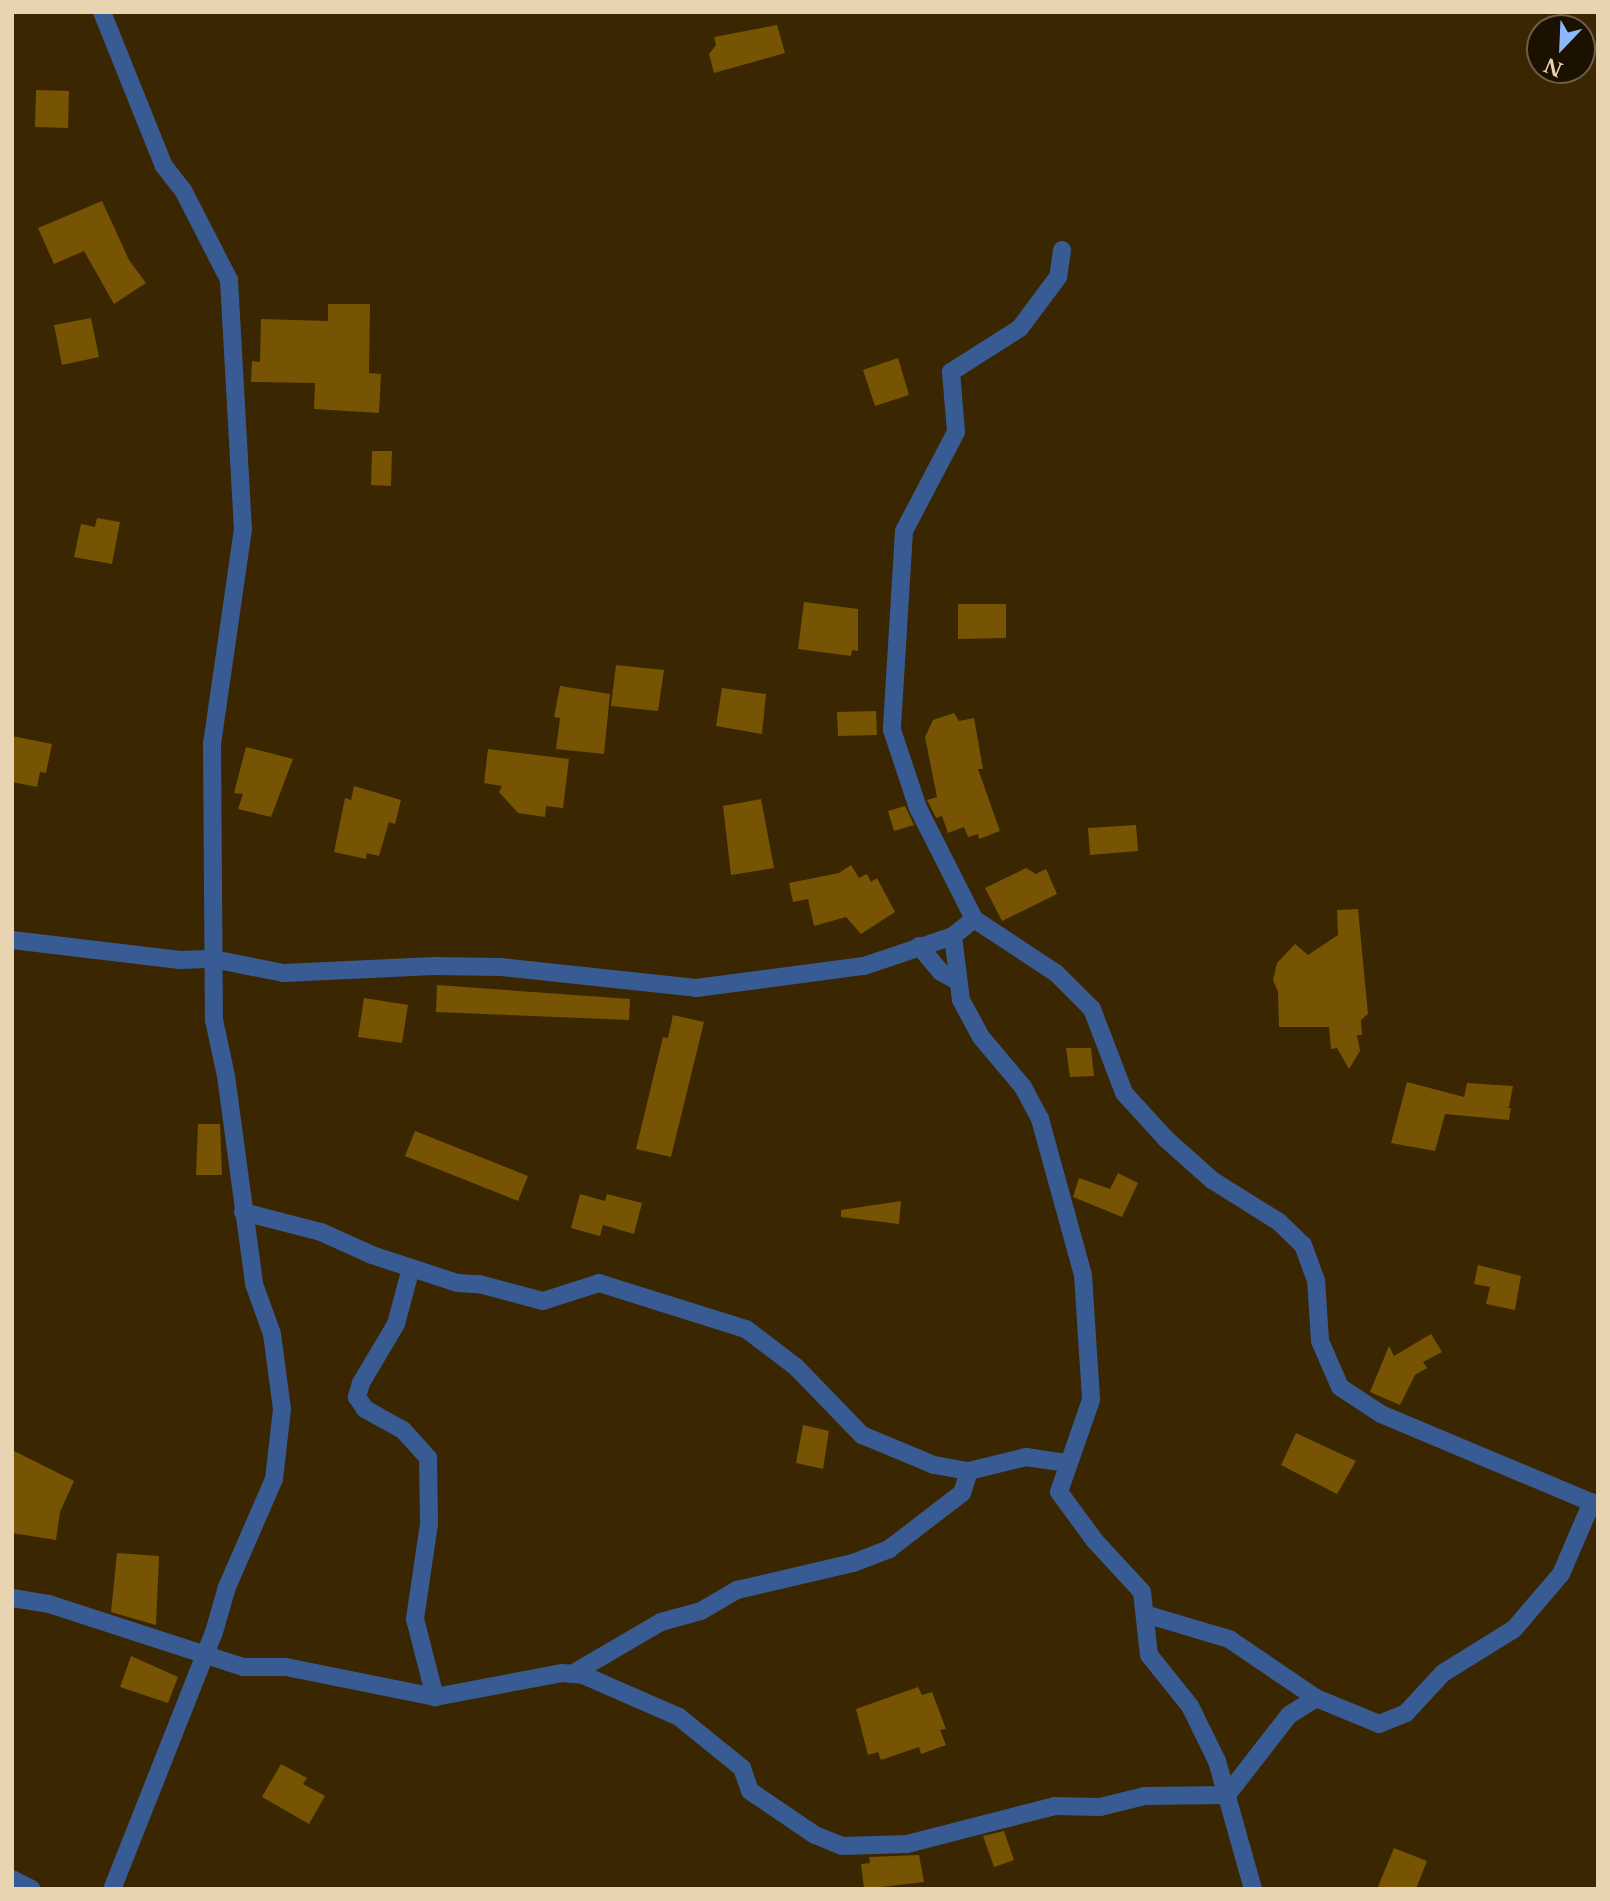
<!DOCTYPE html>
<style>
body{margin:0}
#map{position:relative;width:1610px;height:1901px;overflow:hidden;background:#3a2600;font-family:"Libre Baskerville",serif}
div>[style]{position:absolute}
.building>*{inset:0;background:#775403}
.minor>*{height:18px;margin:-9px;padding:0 9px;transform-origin:9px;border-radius:9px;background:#395b93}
span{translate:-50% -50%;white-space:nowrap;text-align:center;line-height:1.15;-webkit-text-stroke:5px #1c1000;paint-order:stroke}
.frame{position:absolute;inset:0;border:14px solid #e9d4b1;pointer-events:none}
.north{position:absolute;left:1526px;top:14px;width:70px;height:70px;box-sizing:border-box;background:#1c1000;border:2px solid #6e5e47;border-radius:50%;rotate:203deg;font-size:19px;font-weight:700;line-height:28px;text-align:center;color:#e9d4b1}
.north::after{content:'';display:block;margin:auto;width:24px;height:32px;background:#8eb8fd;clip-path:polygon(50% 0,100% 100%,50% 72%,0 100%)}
</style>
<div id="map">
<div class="building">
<i style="clip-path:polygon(777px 25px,785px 53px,714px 73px,709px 54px,716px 45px,714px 37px)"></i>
<i style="clip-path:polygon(36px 90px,69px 91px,68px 128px,35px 127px)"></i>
<i style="clip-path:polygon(102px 201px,129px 260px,146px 283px,114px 304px,84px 251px,54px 264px,38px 228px)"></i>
<i style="clip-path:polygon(328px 304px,370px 304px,369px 373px,381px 374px,379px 413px,314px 409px,315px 383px,251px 382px,252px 361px,260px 362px,261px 319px,328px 321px)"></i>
<i style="clip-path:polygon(91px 318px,99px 357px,62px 365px,54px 325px)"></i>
<i style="clip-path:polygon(898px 358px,909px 395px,875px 406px,863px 370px)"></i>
<i style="clip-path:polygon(372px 451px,392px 451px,391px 486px,371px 485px)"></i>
<i style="clip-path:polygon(97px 518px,120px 522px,112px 564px,74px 557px,81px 524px,95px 527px)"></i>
<i style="clip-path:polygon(804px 602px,858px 609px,858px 651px,852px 650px,851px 656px,798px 649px)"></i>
<i style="clip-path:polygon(958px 604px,1006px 604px,1006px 638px,958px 639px)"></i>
<i style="clip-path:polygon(616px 665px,664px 670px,658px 711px,611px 706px)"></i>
<i style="clip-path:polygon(560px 686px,610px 694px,604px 754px,556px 749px,560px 718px,554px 717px)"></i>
<i style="clip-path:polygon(722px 688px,766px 694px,762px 734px,716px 726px)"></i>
<i style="clip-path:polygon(876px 711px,877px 735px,838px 736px,837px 712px)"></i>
<i style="clip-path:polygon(954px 713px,959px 721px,974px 718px,983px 769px,978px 769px,1000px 831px,979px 839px,978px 834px,968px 837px,964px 827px,948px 833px,942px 816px,936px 818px,927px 800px,937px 797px,925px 737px,933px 720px)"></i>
<i style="clip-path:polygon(12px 736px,52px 744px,46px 773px,40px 772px,37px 787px,12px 782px)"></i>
<i style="clip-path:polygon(246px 747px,293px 759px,271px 817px,238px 809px,243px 794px,234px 793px)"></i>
<i style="clip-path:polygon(488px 749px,569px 759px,563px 808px,546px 806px,545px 817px,518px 813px,499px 792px,502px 786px,484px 783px)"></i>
<i style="clip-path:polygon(354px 786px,401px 800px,395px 824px,389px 822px,379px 856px,367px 853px,366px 859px,334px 852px,345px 798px,351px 800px)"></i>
<i style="clip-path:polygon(761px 799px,774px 868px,731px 875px,723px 806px)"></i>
<i style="clip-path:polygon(905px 806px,914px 825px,894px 831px,888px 811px)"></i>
<i style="clip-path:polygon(1136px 825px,1138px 851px,1090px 855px,1088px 828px)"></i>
<i style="clip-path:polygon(851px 865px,859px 878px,867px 874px,871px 882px,877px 878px,895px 912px,861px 934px,846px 917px,814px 926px,808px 899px,793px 902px,789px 883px,839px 873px)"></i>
<i style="clip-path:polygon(1026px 868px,1036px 874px,1046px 869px,1057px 894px,1002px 921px,985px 888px)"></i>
<i style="clip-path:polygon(1358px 909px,1368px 1014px,1361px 1020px,1362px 1035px,1357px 1035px,1360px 1051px,1349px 1069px,1337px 1048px,1331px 1049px,1329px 1027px,1279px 1027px,1278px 992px,1273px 980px,1277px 963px,1295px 944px,1308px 955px,1338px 935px,1337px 910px)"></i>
<i style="clip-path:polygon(437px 985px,630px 999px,629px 1020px,436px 1012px)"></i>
<i style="clip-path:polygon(364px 998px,408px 1005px,402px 1043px,358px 1037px)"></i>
<i style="clip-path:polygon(673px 1015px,704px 1022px,671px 1157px,636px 1149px,663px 1037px,668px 1038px)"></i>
<i style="clip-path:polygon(1066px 1048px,1091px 1048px,1094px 1076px,1070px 1077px)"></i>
<i style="clip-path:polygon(1407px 1082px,1464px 1097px,1467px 1083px,1513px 1086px,1509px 1107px,1505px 1107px,1511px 1108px,1509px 1120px,1445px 1114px,1435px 1151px,1391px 1143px)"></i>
<i style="clip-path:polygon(198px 1124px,220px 1124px,222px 1175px,196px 1175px)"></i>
<i style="clip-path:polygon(415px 1131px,528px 1176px,518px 1201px,405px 1156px)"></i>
<i style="clip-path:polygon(1118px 1173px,1138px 1183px,1122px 1217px,1073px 1197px,1079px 1178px,1110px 1189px)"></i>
<i style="clip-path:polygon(580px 1194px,605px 1201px,607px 1194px,642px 1203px,634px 1234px,603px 1225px,600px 1236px,571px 1228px)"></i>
<i style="clip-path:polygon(901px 1201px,899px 1224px,841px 1217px,841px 1210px)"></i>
<i style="clip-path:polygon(1478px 1265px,1521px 1276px,1515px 1310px,1486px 1304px,1490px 1287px,1474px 1284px)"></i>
<i style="clip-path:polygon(1431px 1334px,1442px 1352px,1423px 1362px,1427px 1368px,1415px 1375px,1400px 1405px,1370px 1392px,1389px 1346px,1394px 1356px)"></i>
<i style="clip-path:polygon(803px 1425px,829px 1431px,823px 1469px,796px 1463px)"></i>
<i style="clip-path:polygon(1296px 1433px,1356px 1461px,1337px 1494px,1281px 1465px)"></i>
<i style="clip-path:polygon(12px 1450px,74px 1481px,60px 1512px,56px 1540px,12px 1533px)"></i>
<i style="clip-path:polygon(117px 1553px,159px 1556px,156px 1625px,111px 1612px)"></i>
<i style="clip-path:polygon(131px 1656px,178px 1677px,168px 1703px,120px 1687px)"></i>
<i style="clip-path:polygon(918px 1687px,922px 1695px,932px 1692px,946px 1729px,940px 1730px,946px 1745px,921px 1754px,919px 1747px,881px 1760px,878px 1752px,868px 1755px,856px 1709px)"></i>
<i style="clip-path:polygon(281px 1764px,307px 1778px,303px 1784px,325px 1796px,309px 1824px,262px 1797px)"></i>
<i style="clip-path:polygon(1004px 1831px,1014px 1860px,994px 1867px,983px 1836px)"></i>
<i style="clip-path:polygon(1394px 1848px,1427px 1861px,1416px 1889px,1377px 1889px)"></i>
<i style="clip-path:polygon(919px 1855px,924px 1882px,864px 1889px,861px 1864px,870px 1863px,869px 1857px)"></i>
</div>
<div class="minor">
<i style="left:102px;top:12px;width:166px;rotate:68.1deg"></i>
<i style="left:164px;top:166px;width:31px;rotate:52deg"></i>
<i style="left:183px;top:190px;width:101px;rotate:62.9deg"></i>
<i style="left:229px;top:280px;width:249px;rotate:86.8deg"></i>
<i style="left:243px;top:529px;width:216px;rotate:98.2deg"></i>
<i style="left:212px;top:743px;width:277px;rotate:89.6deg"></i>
<i style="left:214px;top:1020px;width:57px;rotate:77.9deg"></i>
<i style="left:226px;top:1076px;width:210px;rotate:82.3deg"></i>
<i style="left:254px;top:1284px;width:53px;rotate:70.2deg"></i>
<i style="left:272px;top:1334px;width:76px;rotate:82.4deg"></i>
<i style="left:282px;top:1409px;width:70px;rotate:96.5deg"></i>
<i style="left:274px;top:1479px;width:118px;rotate:113.5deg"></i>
<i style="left:227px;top:1587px;width:47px;rotate:106.1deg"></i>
<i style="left:214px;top:1632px;width:277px;rotate:111.6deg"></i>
<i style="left:1062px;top:250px;width:27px;rotate:98deg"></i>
<i style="left:1058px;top:277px;width:64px;rotate:126.7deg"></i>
<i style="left:1020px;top:328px;width:82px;rotate:147.5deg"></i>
<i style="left:951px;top:372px;width:60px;rotate:85.2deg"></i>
<i style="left:956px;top:432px;width:112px;rotate:117.7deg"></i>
<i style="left:904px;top:531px;width:199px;rotate:93.5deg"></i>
<i style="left:892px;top:730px;width:82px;rotate:71.6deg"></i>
<i style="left:918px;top:808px;width:124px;rotate:63.2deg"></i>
<i style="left:974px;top:919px;width:98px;rotate:33.4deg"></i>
<i style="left:1056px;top:973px;width:51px;rotate:45deg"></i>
<i style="left:1092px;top:1009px;width:90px;rotate:69.1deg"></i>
<i style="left:1124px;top:1093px;width:62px;rotate:47.6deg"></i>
<i style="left:1166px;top:1139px;width:62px;rotate:41.7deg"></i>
<i style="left:1212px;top:1180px;width:79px;rotate:32.1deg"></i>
<i style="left:1279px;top:1222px;width:33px;rotate:44deg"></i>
<i style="left:1303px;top:1245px;width:37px;rotate:70deg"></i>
<i style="left:1316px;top:1280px;width:61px;rotate:86.2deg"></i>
<i style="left:1320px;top:1341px;width:50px;rotate:66.5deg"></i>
<i style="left:1340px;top:1387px;width:49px;rotate:33.4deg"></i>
<i style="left:1381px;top:1414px;width:235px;rotate:22.8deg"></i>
<i style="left:974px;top:919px;width:27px;rotate:141deg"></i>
<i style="left:953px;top:936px;width:64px;rotate:82.9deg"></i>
<i style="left:961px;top:1000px;width:42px;rotate:61.6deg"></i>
<i style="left:981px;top:1037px;width:65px;rotate:50deg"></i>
<i style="left:1023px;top:1087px;width:36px;rotate:62deg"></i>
<i style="left:1040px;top:1119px;width:162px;rotate:74.6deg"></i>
<i style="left:1083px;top:1275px;width:125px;rotate:86.3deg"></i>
<i style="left:1091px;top:1400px;width:97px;rotate:109.2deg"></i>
<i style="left:1059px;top:1492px;width:61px;rotate:53.7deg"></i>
<i style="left:1095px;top:1541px;width:69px;rotate:47.3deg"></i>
<i style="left:1142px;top:1592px;width:63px;rotate:83.7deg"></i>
<i style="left:1149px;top:1655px;width:65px;rotate:51.2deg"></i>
<i style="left:1190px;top:1706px;width:61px;rotate:63.9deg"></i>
<i style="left:1217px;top:1761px;width:133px;rotate:74.3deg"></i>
<i style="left:12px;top:940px;width:169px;rotate:6.8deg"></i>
<i style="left:180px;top:960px;width:33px;rotate:-2deg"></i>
<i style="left:213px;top:959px;width:72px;rotate:11.2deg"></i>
<i style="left:284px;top:973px;width:150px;rotate:-2.7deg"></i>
<i style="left:434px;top:966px;width:67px;rotate:0.9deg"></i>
<i style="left:501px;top:967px;width:196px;rotate:6.1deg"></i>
<i style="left:696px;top:988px;width:169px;rotate:-7.5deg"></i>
<i style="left:864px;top:966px;width:94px;rotate:-18.6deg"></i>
<i style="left:919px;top:946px;width:34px;rotate:50deg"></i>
<i style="left:941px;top:972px;width:18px;rotate:29deg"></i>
<i style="left:243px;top:1212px;width:81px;rotate:14.4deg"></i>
<i style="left:321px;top:1232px;width:56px;rotate:24.3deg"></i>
<i style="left:372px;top:1255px;width:89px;rotate:18.2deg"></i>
<i style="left:457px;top:1283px;width:22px;rotate:3deg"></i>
<i style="left:479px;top:1284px;width:66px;rotate:14.9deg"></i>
<i style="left:543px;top:1301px;width:59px;rotate:-17.8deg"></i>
<i style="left:599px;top:1283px;width:154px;rotate:17.4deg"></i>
<i style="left:746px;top:1329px;width:63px;rotate:37.2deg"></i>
<i style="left:796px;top:1367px;width:95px;rotate:45.9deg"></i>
<i style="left:862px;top:1435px;width:78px;rotate:22.6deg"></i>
<i style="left:934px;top:1465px;width:36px;rotate:10deg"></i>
<i style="left:969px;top:1471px;width:59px;rotate:-13.8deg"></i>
<i style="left:1026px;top:1457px;width:40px;rotate:8.5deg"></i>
<i style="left:411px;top:1268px;width:58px;rotate:105deg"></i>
<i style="left:396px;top:1324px;width:69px;rotate:120.7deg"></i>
<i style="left:361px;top:1383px;width:15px;rotate:106deg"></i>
<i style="left:357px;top:1397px;width:14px;rotate:56deg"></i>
<i style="left:365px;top:1409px;width:43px;rotate:28.9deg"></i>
<i style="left:403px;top:1430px;width:38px;rotate:48deg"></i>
<i style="left:428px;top:1458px;width:66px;rotate:89.1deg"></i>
<i style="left:429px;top:1524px;width:96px;rotate:98.4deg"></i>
<i style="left:415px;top:1619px;width:81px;rotate:75.6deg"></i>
<i style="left:435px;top:1697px;width:129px;rotate:-10.7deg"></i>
<i style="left:562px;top:1673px;width:21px;rotate:5deg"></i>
<i style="left:583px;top:1675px;width:105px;rotate:23.6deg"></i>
<i style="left:679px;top:1717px;width:81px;rotate:39deg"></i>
<i style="left:742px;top:1768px;width:24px;rotate:71deg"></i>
<i style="left:750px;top:1791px;width:78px;rotate:34.1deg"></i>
<i style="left:815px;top:1835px;width:29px;rotate:22deg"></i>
<i style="left:842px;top:1846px;width:65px;rotate:-1.8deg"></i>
<i style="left:907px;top:1844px;width:153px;rotate:-14.4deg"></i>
<i style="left:1055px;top:1806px;width:45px;rotate:1.3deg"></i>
<i style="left:1100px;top:1807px;width:46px;rotate:-13.7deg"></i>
<i style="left:1145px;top:1796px;width:82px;rotate:-0.7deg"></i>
<i style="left:1227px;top:1795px;width:101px;rotate:-52.2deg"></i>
<i style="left:1289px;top:1715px;width:32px;rotate:-32deg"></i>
<i style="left:1316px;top:1698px;width:68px;rotate:22.4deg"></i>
<i style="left:1379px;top:1724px;width:29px;rotate:-22deg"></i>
<i style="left:1406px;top:1713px;width:54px;rotate:-47.2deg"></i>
<i style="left:1443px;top:1673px;width:84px;rotate:-31.8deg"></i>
<i style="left:1514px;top:1629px;width:72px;rotate:-49.5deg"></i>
<i style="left:1561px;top:1574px;width:78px;rotate:-66.7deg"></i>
<i style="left:12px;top:1598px;width:37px;rotate:9deg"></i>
<i style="left:49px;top:1604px;width:204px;rotate:18deg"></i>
<i style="left:243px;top:1667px;width:43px"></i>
<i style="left:286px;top:1667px;width:152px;rotate:11.4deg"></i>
<i style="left:1145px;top:1614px;width:88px;rotate:16.6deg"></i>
<i style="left:1229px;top:1639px;width:105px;rotate:34.1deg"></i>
<i style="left:572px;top:1674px;width:103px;rotate:-30.3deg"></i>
<i style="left:661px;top:1622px;width:41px;rotate:-15.4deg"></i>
<i style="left:701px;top:1611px;width:42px;rotate:-30.3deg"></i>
<i style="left:737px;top:1590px;width:119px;rotate:-13.1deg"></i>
<i style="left:853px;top:1563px;width:39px;rotate:-21deg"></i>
<i style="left:889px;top:1549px;width:92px;rotate:-37.5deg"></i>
<i style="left:962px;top:1493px;width:23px;rotate:-72deg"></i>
<i style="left:12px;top:1879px;width:22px;rotate:27deg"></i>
</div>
<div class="frame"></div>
<div class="north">N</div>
</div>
